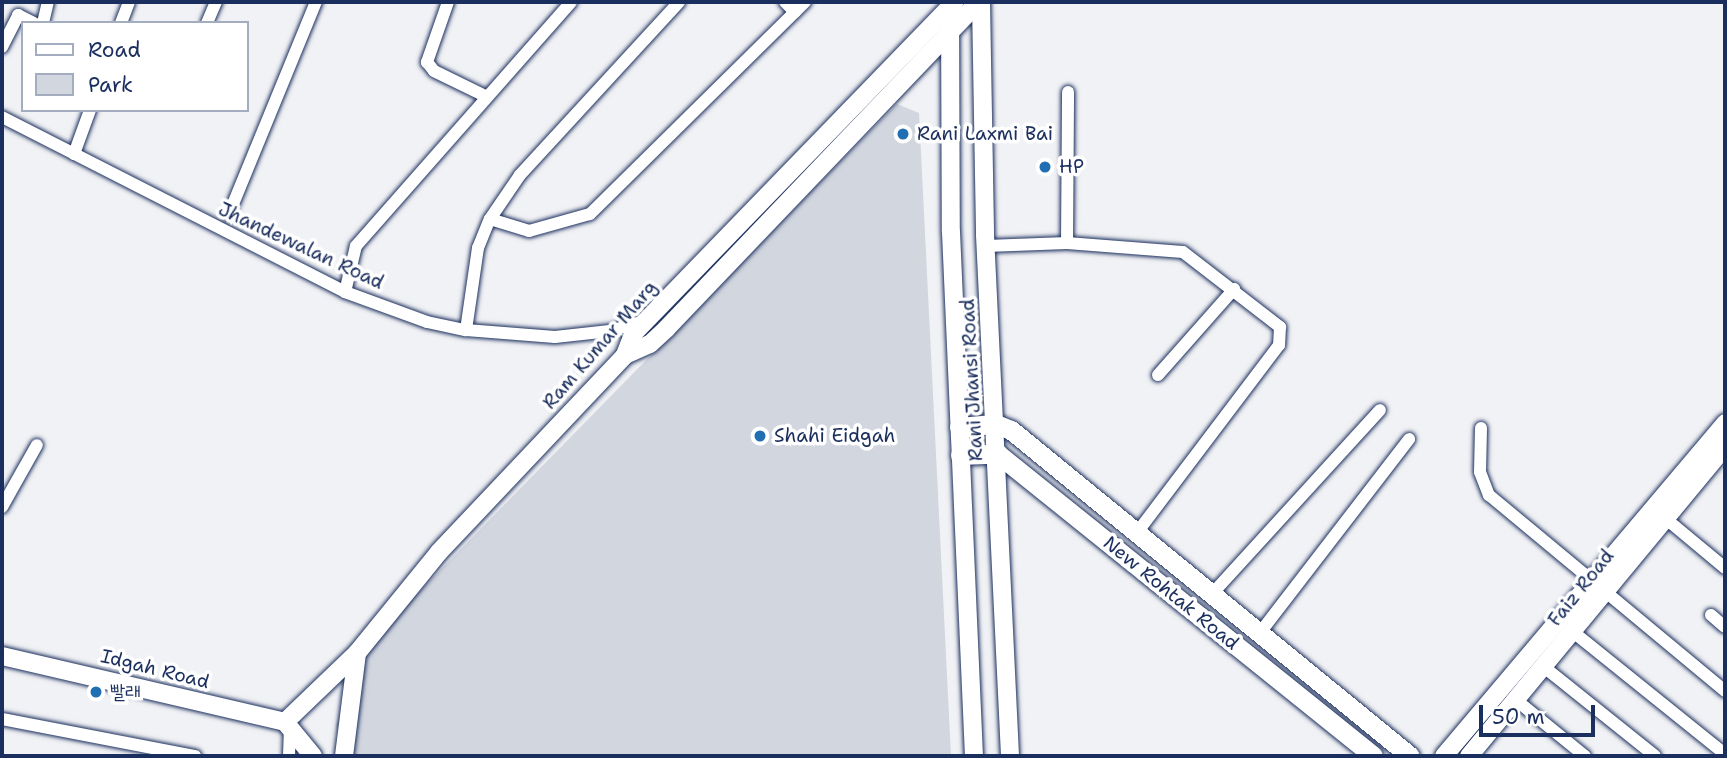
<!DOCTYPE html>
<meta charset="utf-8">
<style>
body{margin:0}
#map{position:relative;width:1727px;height:758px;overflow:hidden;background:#f1f2f5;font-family:"Shantell Sans","Poor Story",sans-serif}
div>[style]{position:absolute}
.green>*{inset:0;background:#d2d6df}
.roads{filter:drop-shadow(0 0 2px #1b2f5e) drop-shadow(0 0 2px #1b2f5e)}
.street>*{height:12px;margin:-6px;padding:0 6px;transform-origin:6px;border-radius:6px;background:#fff}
.secondary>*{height:18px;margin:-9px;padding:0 9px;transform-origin:9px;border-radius:9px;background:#fff}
.primary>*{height:19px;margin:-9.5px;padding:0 9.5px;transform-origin:9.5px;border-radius:9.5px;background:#fff}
.dots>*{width:19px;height:19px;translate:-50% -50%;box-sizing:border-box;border:4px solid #fff;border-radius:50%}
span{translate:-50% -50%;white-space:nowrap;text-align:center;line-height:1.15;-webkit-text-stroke:7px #fff;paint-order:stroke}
.poi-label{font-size:19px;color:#1b2f5e}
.left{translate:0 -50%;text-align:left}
.street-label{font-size:19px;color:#1b2f5e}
.frame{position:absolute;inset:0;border:4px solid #1b2f5e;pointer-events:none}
.legend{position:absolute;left:21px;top:21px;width:228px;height:91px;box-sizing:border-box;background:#fff;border:2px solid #a4acbf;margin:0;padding:9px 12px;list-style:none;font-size:21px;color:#1b2f5e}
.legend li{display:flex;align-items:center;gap:14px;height:35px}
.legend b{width:35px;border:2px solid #a4acbf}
.scale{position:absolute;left:1479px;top:705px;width:116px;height:32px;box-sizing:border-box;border:4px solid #1b2f5e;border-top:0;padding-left:9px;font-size:21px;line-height:24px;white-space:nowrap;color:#1b2f5e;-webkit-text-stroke:5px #fff;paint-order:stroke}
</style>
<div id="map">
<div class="green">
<i style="clip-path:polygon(897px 104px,919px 113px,951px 756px,343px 756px,336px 725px,363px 649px)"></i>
</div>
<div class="roads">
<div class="street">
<i style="left:448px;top:2px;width:64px;rotate:109.3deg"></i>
<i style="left:427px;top:62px;width:11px;rotate:52deg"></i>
<i style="left:434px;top:71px;width:59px;rotate:26.1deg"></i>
<i style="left:785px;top:2px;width:14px;rotate:45deg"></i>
<i style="left:43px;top:23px;width:22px;rotate:-77deg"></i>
<i style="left:121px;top:23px;width:22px;rotate:-69deg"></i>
<i style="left:207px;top:23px;width:23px;rotate:-67deg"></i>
<i style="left:2px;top:47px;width:36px;rotate:-63deg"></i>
<i style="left:18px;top:15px;width:18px;rotate:27deg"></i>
<i style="left:2px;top:117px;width:385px;rotate:27deg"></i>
<i style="left:345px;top:292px;width:87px;rotate:20.1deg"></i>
<i style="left:427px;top:322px;width:40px;rotate:12deg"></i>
<i style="left:466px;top:330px;width:89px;rotate:4.5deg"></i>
<i style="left:555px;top:337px;width:55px;rotate:-6.2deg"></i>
<i style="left:610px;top:331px;width:35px;rotate:-16deg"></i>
<i style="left:74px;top:154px;width:47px;rotate:-70deg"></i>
<i style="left:229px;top:214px;width:229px;rotate:-67.7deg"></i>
<i style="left:490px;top:219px;width:41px;rotate:17.1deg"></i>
<i style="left:529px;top:231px;width:63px;rotate:-15.6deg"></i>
<i style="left:590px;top:214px;width:302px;rotate:-44.6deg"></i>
<i style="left:1067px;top:243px;width:151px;rotate:-89.6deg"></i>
<i style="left:986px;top:246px;width:81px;rotate:-2.1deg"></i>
<i style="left:1067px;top:243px;width:116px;rotate:4.4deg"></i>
<i style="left:1183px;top:252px;width:123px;rotate:37.7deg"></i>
<i style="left:1280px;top:327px;width:18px;rotate:93deg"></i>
<i style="left:1279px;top:345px;width:236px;rotate:127.1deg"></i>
<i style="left:345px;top:292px;width:47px;rotate:-76.6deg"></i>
<i style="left:356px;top:246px;width:325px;rotate:-48.6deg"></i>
<i style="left:466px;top:330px;width:83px;rotate:-81.7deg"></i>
<i style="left:478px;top:248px;width:31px;rotate:-68deg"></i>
<i style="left:490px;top:219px;width:53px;rotate:-55.7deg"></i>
<i style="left:520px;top:175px;width:235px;rotate:-47.4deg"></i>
<i style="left:1158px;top:375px;width:115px;rotate:-48.5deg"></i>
<i style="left:1481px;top:428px;width:44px;rotate:91.3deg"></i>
<i style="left:1480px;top:472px;width:25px;rotate:69deg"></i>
<i style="left:1489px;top:495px;width:307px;rotate:39.7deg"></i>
<i style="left:2px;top:507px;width:71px;rotate:-60.6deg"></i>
<i style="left:1665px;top:518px;width:78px;rotate:39.8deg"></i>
<i style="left:1212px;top:594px;width:249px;rotate:-47.6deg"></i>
<i style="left:1711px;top:615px;width:18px;rotate:41deg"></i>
<i style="left:1572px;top:631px;width:196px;rotate:38.8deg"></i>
<i style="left:1259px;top:634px;width:246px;rotate:-52.4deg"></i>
<i style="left:1544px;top:667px;width:142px;rotate:38.7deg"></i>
<i style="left:1516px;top:700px;width:89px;rotate:39.1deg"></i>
<i style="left:2px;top:719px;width:197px;rotate:10.9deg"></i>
<i style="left:289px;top:756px;width:31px;rotate:-88deg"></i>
</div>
<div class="secondary">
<i style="left:950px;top:2px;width:230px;rotate:89.8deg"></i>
<i style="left:951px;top:232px;width:525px;rotate:87.49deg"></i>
<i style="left:981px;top:2px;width:233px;rotate:89deg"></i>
<i style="left:985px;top:235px;width:522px;rotate:87.25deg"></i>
<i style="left:625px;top:355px;width:27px;rotate:-24deg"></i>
<i style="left:650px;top:344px;width:23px;rotate:-43deg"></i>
<i style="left:667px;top:328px;width:451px;rotate:-46.3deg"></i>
<i style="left:2px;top:656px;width:291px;rotate:13.1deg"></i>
<i style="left:285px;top:722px;width:44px;rotate:50.5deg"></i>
<i style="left:285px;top:722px;width:100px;rotate:-43.8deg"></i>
<i style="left:357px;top:653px;width:130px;rotate:-50.9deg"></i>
<i style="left:439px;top:552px;width:271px;rotate:-46.6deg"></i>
<i style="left:625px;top:355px;width:22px;rotate:-69deg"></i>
<i style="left:633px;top:334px;width:463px;rotate:-45.9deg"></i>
<i style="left:344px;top:756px;width:104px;rotate:-82.8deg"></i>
<i style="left:1444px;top:756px;width:436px;rotate:-49.8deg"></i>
<i style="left:1469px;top:756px;width:401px;rotate:-50.4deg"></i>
</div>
<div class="primary">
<i style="left:959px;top:427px;width:37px;rotate:-5deg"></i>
<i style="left:996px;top:424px;width:16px;rotate:22deg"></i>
<i style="left:1011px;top:430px;width:515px;rotate:39.25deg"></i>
<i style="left:960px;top:455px;width:38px;rotate:-2deg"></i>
<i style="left:998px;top:454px;width:481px;rotate:38.8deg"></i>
</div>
</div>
<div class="dots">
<i style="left:903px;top:134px;background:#1f6fb2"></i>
<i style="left:1045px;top:167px;background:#1f6fb2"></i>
<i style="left:760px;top:436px;background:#1f6fb2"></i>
<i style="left:96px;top:692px;background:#1f6fb2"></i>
</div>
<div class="poi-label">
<span class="left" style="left:917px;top:134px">Rani Laxmi Bai</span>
<span class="left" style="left:1059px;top:167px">HP</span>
<span class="left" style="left:774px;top:436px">Shahi Eidgah</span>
<span class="left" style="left:110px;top:692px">빨래</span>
</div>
<div class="street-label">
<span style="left:301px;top:246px;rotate:25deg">Jhandewalan Road</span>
<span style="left:600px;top:345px;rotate:-49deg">Ram Kumar Marg</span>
<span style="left:972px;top:380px;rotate:-93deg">Rani Jhansi Road</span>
<span style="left:1581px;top:588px;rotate:-51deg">Faiz Road</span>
<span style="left:1171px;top:593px;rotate:39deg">New Rohtak Road</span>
<span style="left:155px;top:669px;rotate:14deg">Idgah Road</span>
</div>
<div class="frame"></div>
<ul class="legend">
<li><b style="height:9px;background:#fff"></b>Road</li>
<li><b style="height:19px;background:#d2d6df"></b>Park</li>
</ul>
<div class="scale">50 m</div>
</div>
